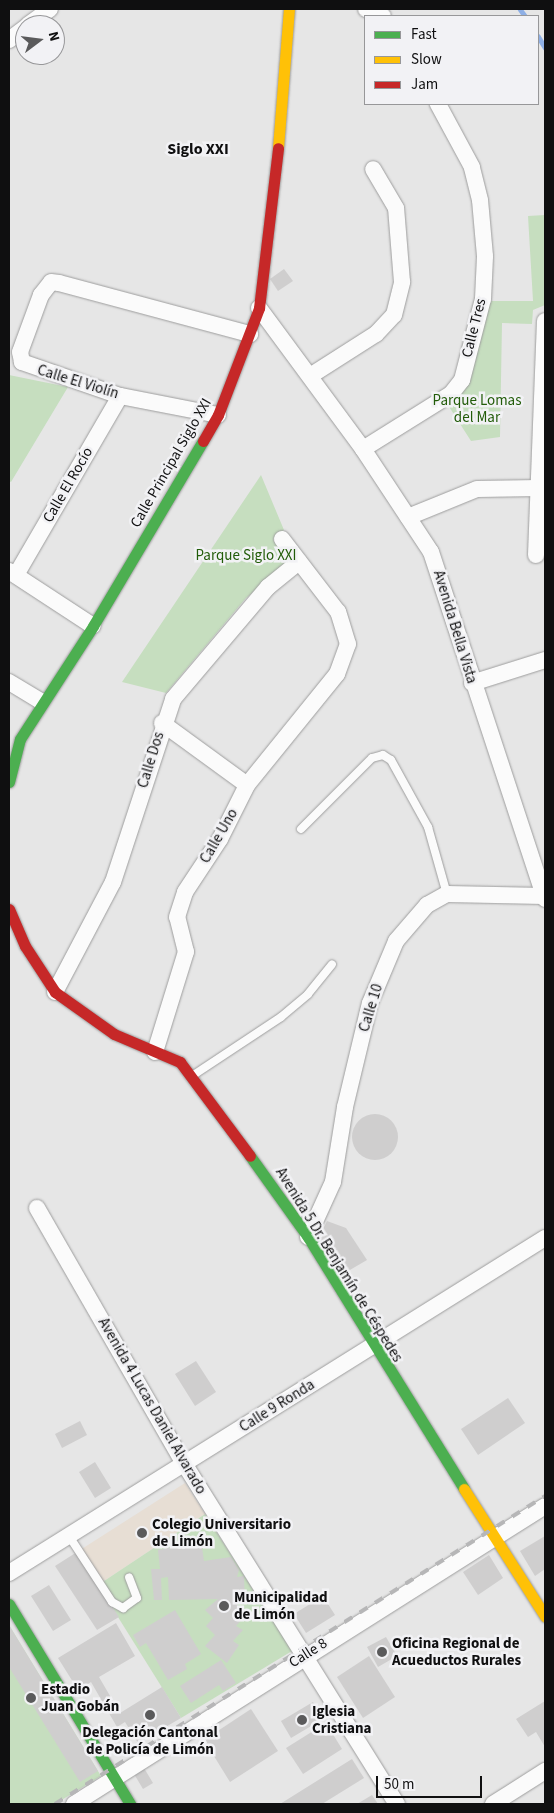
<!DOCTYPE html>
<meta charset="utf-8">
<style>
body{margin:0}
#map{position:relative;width:554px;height:1813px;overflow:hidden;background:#e6e6e6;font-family:"Source Sans 3",sans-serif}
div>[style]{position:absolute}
.education>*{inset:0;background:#e7ded4}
.green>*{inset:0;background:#c6debf}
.stream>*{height:4.5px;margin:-2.25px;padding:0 2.25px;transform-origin:2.25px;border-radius:2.25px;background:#8eafe5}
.building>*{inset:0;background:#cfcece}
.round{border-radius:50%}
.roads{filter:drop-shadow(0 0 1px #9d9d9d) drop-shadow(0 0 1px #9d9d9d)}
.lane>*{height:8px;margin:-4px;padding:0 4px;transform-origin:4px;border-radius:4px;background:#fbfbfb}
.street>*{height:16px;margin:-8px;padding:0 8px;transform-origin:8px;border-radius:8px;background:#fbfbfb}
.fast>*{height:11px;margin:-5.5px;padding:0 5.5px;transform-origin:5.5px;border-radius:5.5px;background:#4caf50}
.slow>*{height:11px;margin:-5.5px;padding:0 5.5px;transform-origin:5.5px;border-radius:5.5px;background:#ffc107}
.jam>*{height:11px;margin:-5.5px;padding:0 5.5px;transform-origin:5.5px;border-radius:5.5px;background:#c62828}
.rail>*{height:4px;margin-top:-2px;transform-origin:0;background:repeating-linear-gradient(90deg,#b6b6b7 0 9px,transparent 0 18px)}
.dots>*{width:14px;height:14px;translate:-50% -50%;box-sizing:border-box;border:2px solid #f2f2f5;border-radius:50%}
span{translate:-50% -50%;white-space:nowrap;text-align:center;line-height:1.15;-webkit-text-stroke:5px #f2f2f5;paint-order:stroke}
.street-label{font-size:15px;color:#0f0f10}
.park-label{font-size:15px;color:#225c09}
.poi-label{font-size:15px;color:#0f0f10;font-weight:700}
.left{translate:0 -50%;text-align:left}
.neighbourhood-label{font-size:16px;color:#0f0f10;font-weight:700}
.frame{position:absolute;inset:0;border:10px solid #0f0f10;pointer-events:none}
.legend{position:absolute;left:364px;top:15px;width:175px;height:90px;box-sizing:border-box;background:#f2f2f5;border:1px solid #979799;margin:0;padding:6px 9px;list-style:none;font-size:15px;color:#0f0f10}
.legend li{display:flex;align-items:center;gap:10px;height:25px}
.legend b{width:25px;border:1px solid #979799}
.north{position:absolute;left:15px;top:15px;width:50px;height:50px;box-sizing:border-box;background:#f2f2f5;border:1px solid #979799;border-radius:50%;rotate:75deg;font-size:14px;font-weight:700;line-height:20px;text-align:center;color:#0f0f10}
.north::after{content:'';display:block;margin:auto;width:18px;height:22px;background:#5a5a5b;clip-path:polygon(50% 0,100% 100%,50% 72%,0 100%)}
.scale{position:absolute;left:376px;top:1776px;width:106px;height:22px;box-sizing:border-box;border:2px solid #0f0f10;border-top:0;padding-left:6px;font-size:15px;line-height:18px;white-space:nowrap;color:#0f0f10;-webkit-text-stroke:4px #f2f2f5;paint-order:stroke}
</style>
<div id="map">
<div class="education">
<i style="clip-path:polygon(185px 1483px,205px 1514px,98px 1585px,77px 1552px)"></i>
</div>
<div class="green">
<i style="clip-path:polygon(545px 215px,545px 305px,533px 310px,532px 324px,502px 323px,500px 437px,471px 441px,446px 402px,487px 301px,533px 301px,528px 216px)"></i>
<i style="clip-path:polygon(9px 375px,68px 387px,11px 482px,9px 481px)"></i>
<i style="clip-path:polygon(261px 475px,284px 530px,273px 539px,289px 563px,246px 598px,166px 693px,122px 682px)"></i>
<i style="clip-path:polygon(205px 1514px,292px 1651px,181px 1718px,98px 1585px)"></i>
<i style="clip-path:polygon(9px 1625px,101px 1776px,55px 1804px,9px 1804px)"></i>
</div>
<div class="stream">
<i style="left:520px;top:9px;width:9px;rotate:54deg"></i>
<i style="left:538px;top:36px;width:13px;rotate:58deg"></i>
</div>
<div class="building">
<i style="clip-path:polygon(284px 269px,293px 281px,278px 291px,270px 279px)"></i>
<i class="round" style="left:352px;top:1114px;width:46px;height:46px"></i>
<i style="clip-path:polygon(327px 1221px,346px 1228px,367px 1260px,343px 1274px,319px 1237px)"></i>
<i style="clip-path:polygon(196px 1361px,216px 1392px,195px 1406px,175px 1374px)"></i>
<i style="clip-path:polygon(508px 1398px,525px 1423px,478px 1455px,461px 1429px)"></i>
<i style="clip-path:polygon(80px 1421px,87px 1435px,62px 1448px,55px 1434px)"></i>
<i style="clip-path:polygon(95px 1462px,111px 1488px,95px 1498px,79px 1472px)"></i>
<i style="clip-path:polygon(545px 1536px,545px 1569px,535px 1576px,520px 1551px)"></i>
<i style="clip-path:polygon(201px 1541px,204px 1561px,231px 1557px,239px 1570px,237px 1577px,244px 1576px,245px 1601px,236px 1601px,243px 1618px,236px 1626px,243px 1630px,233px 1641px,239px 1645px,227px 1663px,205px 1646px,215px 1635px,206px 1626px,213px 1618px,205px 1610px,218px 1599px,169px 1600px,168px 1577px,161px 1578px,162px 1600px,154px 1600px,151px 1569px,160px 1569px,158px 1550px)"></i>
<i style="clip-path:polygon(77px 1552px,119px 1617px,97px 1630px,55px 1566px)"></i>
<i style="clip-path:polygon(489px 1555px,503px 1578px,478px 1595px,463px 1572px)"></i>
<i style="clip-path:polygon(49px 1585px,71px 1620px,53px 1631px,31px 1596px)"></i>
<i style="clip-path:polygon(323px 1596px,335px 1615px,306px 1633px,294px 1614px)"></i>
<i style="clip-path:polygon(175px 1610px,201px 1654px,185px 1664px,187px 1669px,168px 1680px,146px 1643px,140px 1647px,133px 1635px)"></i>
<i style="clip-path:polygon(116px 1623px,135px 1656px,99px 1677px,120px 1713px,162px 1687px,181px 1718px,138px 1743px,125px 1722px,117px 1727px,91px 1682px,78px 1690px,58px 1658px)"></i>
<i style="clip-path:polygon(9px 1625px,98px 1771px,80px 1782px,9px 1667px)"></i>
<i style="clip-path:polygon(386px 1637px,397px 1656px,378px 1667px,367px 1647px)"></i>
<i style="clip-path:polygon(369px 1656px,395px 1697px,363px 1718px,337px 1677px)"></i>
<i style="clip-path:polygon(221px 1660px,236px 1683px,223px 1691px,219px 1685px,191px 1703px,180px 1686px)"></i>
<i style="clip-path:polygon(545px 1701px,545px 1747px,536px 1732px,528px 1737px,516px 1719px)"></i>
<i style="clip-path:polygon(313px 1702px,323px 1719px,291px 1738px,281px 1721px)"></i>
<i style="clip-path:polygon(251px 1709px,278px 1751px,230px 1782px,204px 1740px)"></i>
<i style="clip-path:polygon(326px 1723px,342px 1749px,303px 1774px,286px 1748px)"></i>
<i style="clip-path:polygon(352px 1759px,364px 1778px,322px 1804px,280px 1804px)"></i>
<i style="clip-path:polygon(144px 1768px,153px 1783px,143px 1789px,134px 1774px)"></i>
<i style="clip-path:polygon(372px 1795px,378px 1804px,357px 1804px)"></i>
</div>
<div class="roads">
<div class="lane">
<i style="left:301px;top:829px;width:100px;rotate:-45deg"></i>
<i style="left:372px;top:758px;width:11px;rotate:-15deg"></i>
<i style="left:383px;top:755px;width:9px;rotate:32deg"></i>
<i style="left:391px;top:760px;width:77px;rotate:61.1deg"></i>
<i style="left:428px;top:827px;width:70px;rotate:74.2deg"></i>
<i style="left:195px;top:1074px;width:103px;rotate:-33.5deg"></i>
<i style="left:281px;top:1017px;width:35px;rotate:-40deg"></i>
<i style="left:308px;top:994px;width:38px;rotate:-51deg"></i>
<i style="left:69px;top:1536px;width:79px;rotate:56.9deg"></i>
<i style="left:112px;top:1602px;width:13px;rotate:29deg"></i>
<i style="left:123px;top:1608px;width:17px;rotate:-36deg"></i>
<i style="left:137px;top:1598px;width:22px;rotate:-111deg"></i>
</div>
<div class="street">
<i style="left:366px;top:9px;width:18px;rotate:22deg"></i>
<i style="left:28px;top:25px;width:27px;rotate:-36deg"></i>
<i style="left:9px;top:40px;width:20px;rotate:-37deg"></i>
<i style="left:259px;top:308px;width:175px;rotate:53.6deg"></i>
<i style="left:363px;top:449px;width:123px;rotate:56.6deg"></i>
<i style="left:431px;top:552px;width:365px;rotate:71.8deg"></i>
<i style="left:310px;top:376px;width:78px;rotate:-32.5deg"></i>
<i style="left:376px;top:334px;width:26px;rotate:-47deg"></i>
<i style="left:394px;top:315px;width:34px;rotate:-76deg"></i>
<i style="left:402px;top:282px;width:74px;rotate:-94.6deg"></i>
<i style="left:396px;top:208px;width:45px;rotate:-120.5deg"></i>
<i style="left:218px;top:415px;width:100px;rotate:-169deg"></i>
<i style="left:120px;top:396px;width:104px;rotate:-160.9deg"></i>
<i style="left:22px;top:362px;width:10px;rotate:-101deg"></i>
<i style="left:20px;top:352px;width:61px;rotate:-69.8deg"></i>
<i style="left:41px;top:295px;width:16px;rotate:-52deg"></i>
<i style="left:51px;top:282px;width:8px;rotate:7deg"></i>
<i style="left:59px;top:283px;width:198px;rotate:15deg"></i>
<i style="left:363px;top:449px;width:104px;rotate:-32deg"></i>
<i style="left:451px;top:394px;width:18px;rotate:-52deg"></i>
<i style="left:462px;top:380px;width:84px;rotate:-75.5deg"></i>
<i style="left:483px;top:299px;width:43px;rotate:-87.3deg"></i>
<i style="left:485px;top:256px;width:56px;rotate:-95.1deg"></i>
<i style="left:480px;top:200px;width:34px;rotate:-104deg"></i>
<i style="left:472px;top:167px;width:72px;rotate:-118.4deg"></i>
<i style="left:408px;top:517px;width:74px;rotate:-22.1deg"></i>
<i style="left:477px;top:489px;width:62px;rotate:-0.9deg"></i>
<i style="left:536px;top:555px;width:234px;rotate:-87.8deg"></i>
<i style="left:9px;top:571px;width:100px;rotate:33.2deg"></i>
<i style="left:16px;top:575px;width:207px;rotate:-59.8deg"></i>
<i style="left:9px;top:682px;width:37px;rotate:31deg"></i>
<i style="left:472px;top:683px;width:77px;rotate:-17.5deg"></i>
<i style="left:162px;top:723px;width:105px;rotate:36.1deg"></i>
<i style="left:55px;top:992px;width:124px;rotate:-62.2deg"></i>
<i style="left:113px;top:882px;width:193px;rotate:-71.8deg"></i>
<i style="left:173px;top:699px;width:147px;rotate:-49.7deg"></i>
<i style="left:268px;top:587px;width:40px;rotate:-39deg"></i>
<i style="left:155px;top:1052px;width:105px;rotate:-72.8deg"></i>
<i style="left:186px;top:952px;width:36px;rotate:-104deg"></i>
<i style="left:177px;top:917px;width:26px;rotate:-72deg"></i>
<i style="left:185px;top:892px;width:64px;rotate:-56.6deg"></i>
<i style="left:220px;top:839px;width:60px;rotate:-63.4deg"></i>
<i style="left:247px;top:785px;width:143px;rotate:-51deg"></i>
<i style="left:337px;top:674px;width:32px;rotate:-70deg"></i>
<i style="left:348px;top:644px;width:34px;rotate:-107deg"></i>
<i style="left:338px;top:612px;width:92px;rotate:-127.5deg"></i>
<i style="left:37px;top:1208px;width:297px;rotate:60.1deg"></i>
<i style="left:185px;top:1465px;width:400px;rotate:58deg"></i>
<i style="left:308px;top:1237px;width:60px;rotate:-65.6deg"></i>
<i style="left:333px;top:1182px;width:76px;rotate:-80.9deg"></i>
<i style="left:345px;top:1107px;width:107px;rotate:-76.5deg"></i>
<i style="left:370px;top:1003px;width:67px;rotate:-67.2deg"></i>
<i style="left:396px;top:941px;width:48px;rotate:-49.3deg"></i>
<i style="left:427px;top:905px;width:23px;rotate:-29deg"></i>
<i style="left:447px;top:894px;width:97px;rotate:1.2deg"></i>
<i style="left:9px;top:1573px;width:632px;rotate:-32.01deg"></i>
<i style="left:74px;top:1804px;width:557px;rotate:-32.32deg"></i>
<i style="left:493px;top:1804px;width:62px;rotate:-32.4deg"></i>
</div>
<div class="fast">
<i style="left:9px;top:782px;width:44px;rotate:-75.7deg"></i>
<i style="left:20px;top:739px;width:135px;rotate:-57.1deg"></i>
<i style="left:93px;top:626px;width:215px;rotate:-59.3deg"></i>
<i style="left:250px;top:1156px;width:100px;rotate:54.4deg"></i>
<i style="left:308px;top:1237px;width:296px;rotate:58.2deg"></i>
<i style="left:9px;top:1604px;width:234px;rotate:58.8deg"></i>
</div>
<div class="slow">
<i style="left:278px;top:148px;width:139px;rotate:-85.5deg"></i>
<i style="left:464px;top:1489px;width:151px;rotate:57.5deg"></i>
</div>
<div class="jam">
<i style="left:203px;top:441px;width:30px;rotate:-60deg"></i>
<i style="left:218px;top:415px;width:115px;rotate:-69deg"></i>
<i style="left:259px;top:308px;width:161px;rotate:-83.2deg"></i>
<i style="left:9px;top:909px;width:40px;rotate:66.6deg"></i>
<i style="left:25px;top:946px;width:55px;rotate:56.9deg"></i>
<i style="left:55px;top:992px;width:72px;rotate:35.4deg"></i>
<i style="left:114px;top:1034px;width:72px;rotate:23deg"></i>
<i style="left:180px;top:1062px;width:117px;rotate:53.3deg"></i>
</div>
</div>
<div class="rail">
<i style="left:55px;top:1804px;width:579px;rotate:-32.15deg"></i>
</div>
<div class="dots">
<i style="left:142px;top:1533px;background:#5a5a5b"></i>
<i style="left:224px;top:1606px;background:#5a5a5b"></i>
<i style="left:382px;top:1652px;background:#5a5a5b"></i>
<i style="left:31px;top:1698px;background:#5a5a5b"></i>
<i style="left:150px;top:1715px;background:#5a5a5b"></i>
<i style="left:302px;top:1720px;background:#5a5a5b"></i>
</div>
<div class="street-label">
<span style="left:474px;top:328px;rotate:-76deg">Calle Tres</span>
<span style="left:78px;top:382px;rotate:17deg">Calle El Violín</span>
<span style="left:171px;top:463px;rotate:-60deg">Calle Principal Siglo XXI</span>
<span style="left:68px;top:485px;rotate:-60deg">Calle El Rocío</span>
<span style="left:455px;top:627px;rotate:73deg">Avenida Bella Vista</span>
<span style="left:151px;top:760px;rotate:-73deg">Calle Dos</span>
<span style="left:219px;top:836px;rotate:-60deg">Calle Uno</span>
<span style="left:371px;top:1008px;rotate:-73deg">Calle 10</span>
<span style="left:339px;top:1265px;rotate:58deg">Avenida 5 Dr. Benjamín de Céspedes</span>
<span style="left:152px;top:1406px;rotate:60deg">Avenida 4 Lucas Daniel Alvarado</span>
<span style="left:277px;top:1406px;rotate:-32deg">Calle 9 Ronda</span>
<span style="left:308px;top:1653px;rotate:-32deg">Calle 8</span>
</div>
<div class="park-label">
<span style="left:477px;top:409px">Parque Lomas<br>del Mar</span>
<span style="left:246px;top:556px">Parque Siglo XXI</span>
</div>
<div class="poi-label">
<span class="left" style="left:152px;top:1533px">Colegio Universitario<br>de Limón</span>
<span class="left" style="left:234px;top:1606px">Municipalidad<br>de Limón</span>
<span class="left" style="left:392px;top:1652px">Oficina Regional de<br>Acueductos Rurales</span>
<span class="left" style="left:41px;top:1698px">Estadio<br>Juan Gobán</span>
<span class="left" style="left:312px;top:1720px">Iglesia<br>Cristiana</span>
<span style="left:150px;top:1741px">Delegación Cantonal<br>de Policía de Limón</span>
</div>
<div class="neighbourhood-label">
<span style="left:198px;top:149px">Siglo XXI</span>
</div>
<div class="frame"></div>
<ul class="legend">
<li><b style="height:6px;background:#4caf50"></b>Fast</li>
<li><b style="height:6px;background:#ffc107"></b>Slow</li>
<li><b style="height:6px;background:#c62828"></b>Jam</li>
</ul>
<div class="north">N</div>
<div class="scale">50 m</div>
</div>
